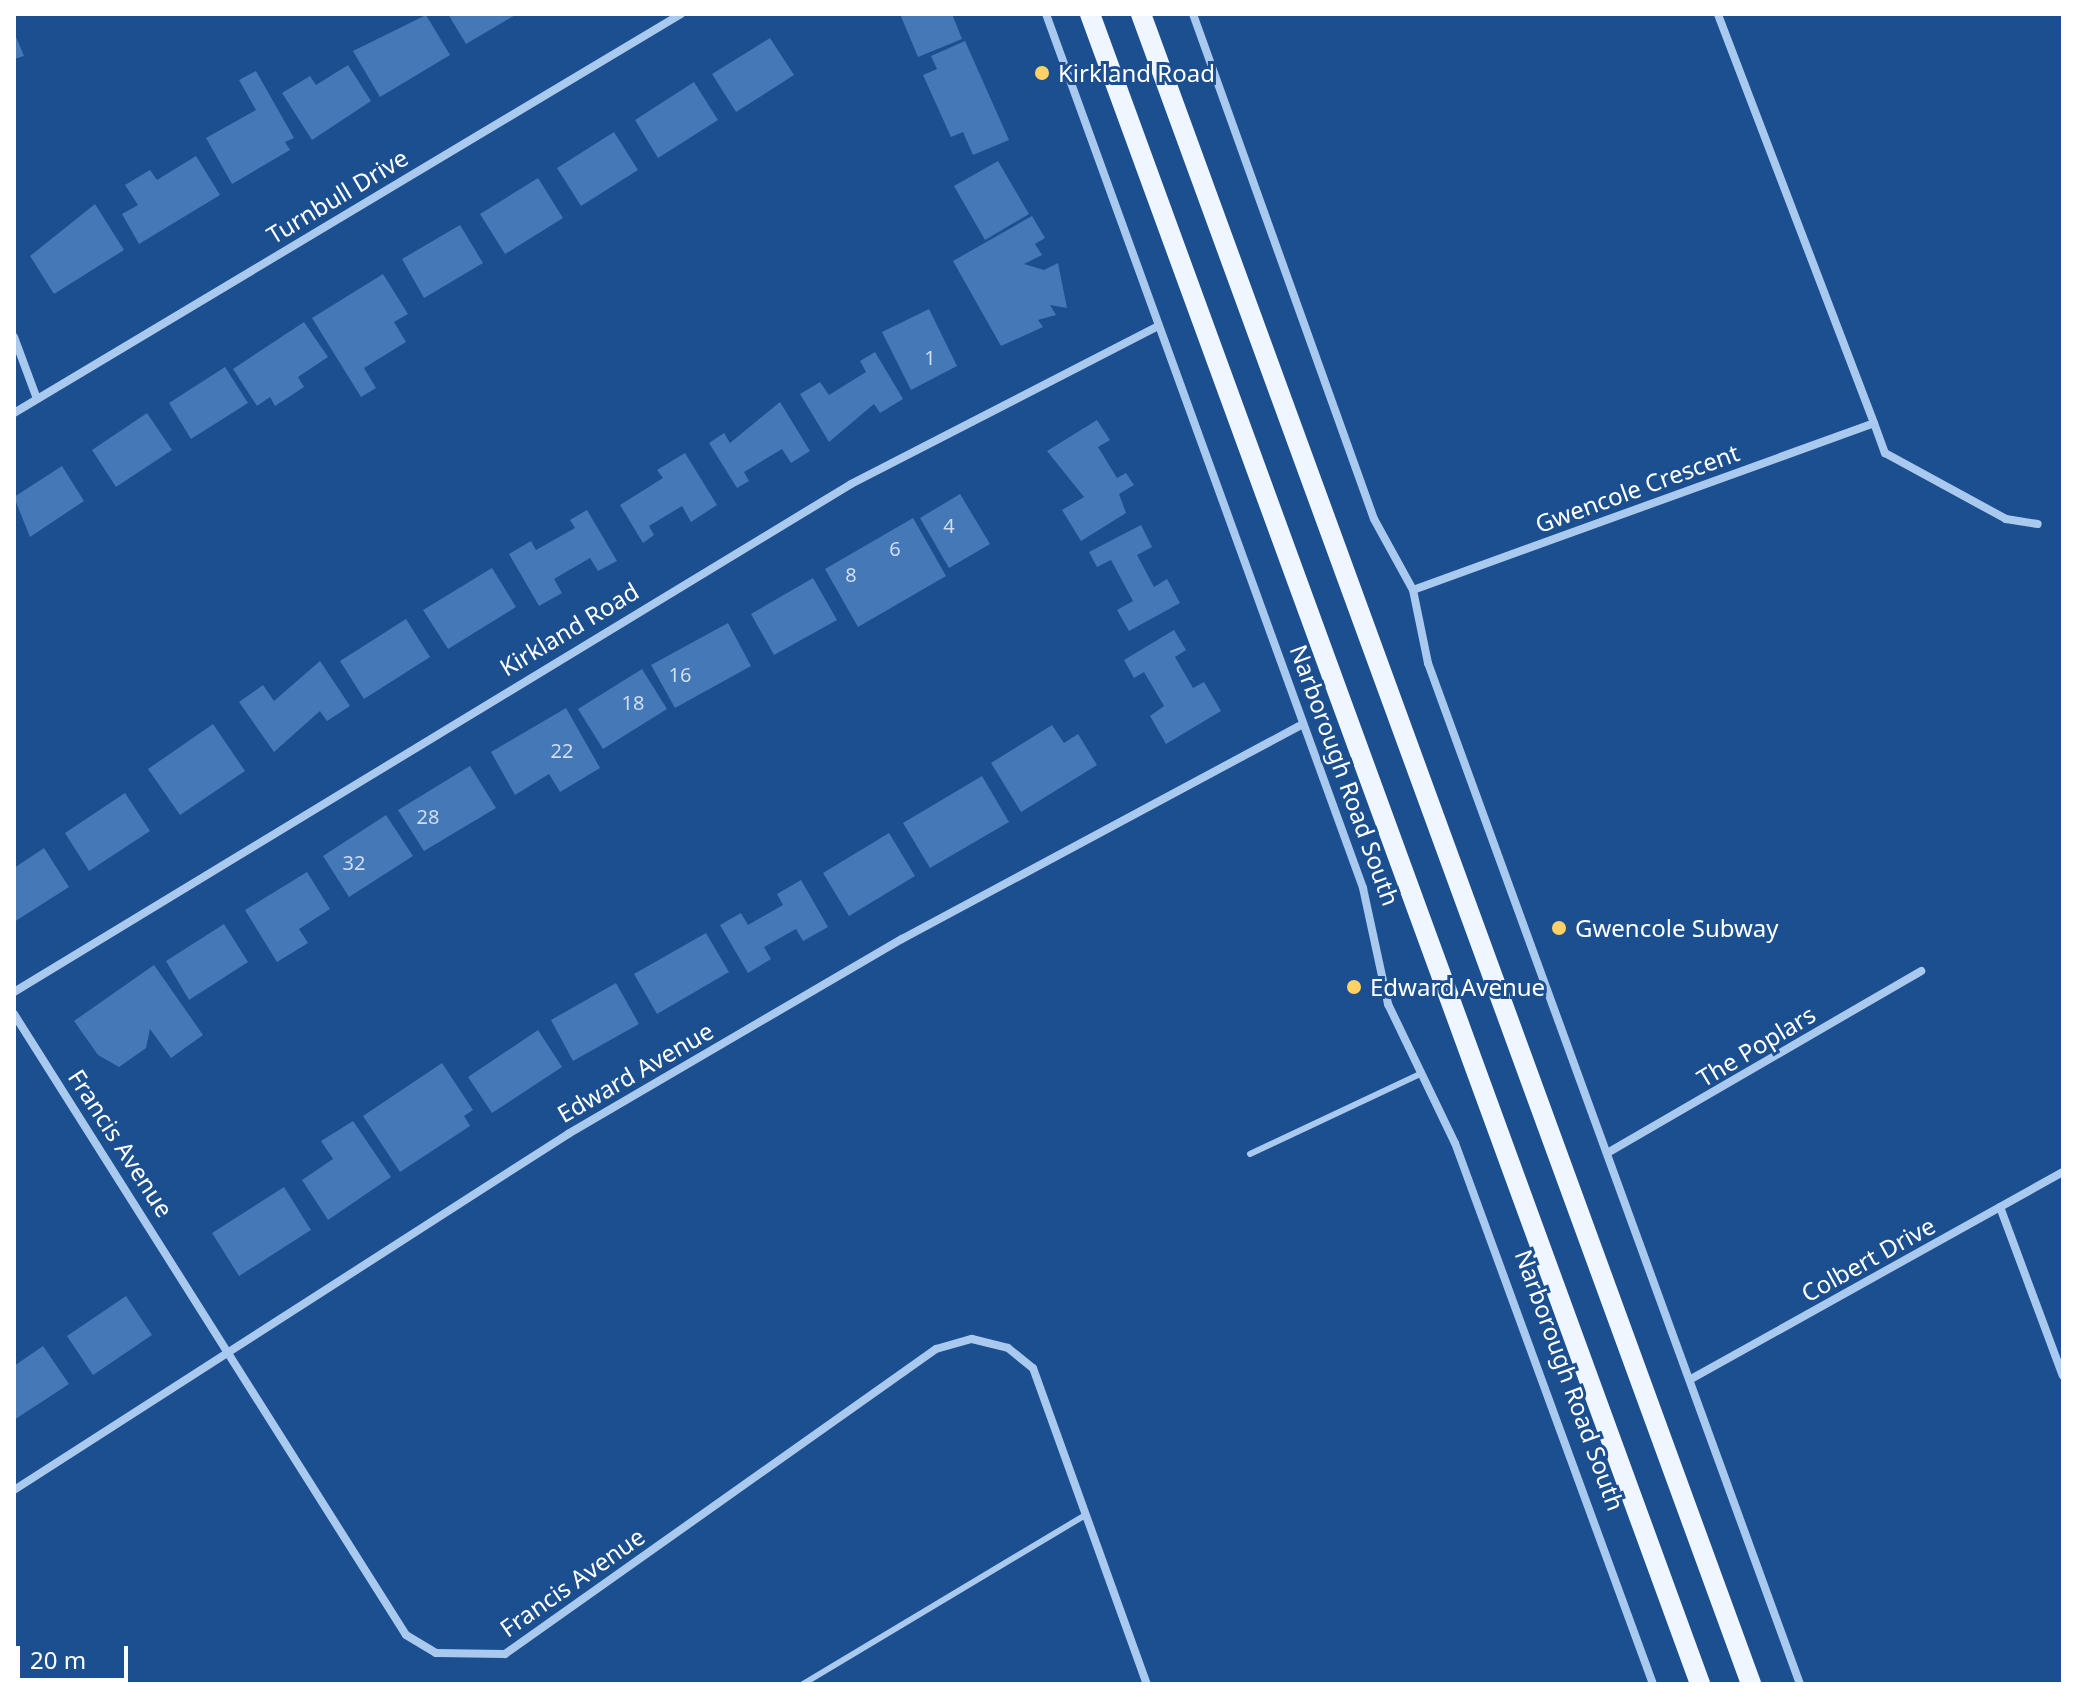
<!DOCTYPE html>
<style>
body{margin:0}
#map{position:relative;width:2077px;height:1698px;overflow:hidden;background:#1b4f8f;font-family:"Noto Sans",sans-serif}
div>[style]{position:absolute}
.building>*{inset:0;background:#4478b7}
.service>*{height:6px;margin:-3px;padding:0 3px;transform-origin:3px;border-radius:3px;background:#a9c9ee}
.minor>*{height:8px;margin:-4px;padding:0 4px;transform-origin:4px;border-radius:4px;background:#a9c9ee}
.primary>*{height:20px;margin:-10px;padding:0 10px;transform-origin:10px;border-radius:10px;background:#f0f6ff}
.dots>*{width:22px;height:22px;translate:-50% -50%;box-sizing:border-box;border:4px solid #1b4f8f;border-radius:50%}
span{translate:-50% -50%;white-space:nowrap;text-align:center;line-height:1.15;-webkit-text-stroke:6px #1b4f8f;paint-order:stroke}
.number-label{font-size:20px;color:#d0dded}
.number-label span{-webkit-text-stroke-width:0}
.poi-label{font-size:24px;color:#fff}
.left{translate:0 -50%;text-align:left}
.street-label{font-size:24px;color:#fff}
.frame{position:absolute;inset:0;border:16px solid #fff;pointer-events:none}
.scale{position:absolute;left:16px;top:1646px;width:112px;height:36px;box-sizing:border-box;border:4px solid #fff;border-top:0;padding-left:10px;font-size:24px;line-height:28px;white-space:nowrap;color:#fff;-webkit-text-stroke:6px #1b4f8f;paint-order:stroke}
</style>
<div id="map">
<div class="building">
<i style="clip-path:polygon(448px 14px,517px 14px,466px 44px)"></i>
<i style="clip-path:polygon(900px 14px,952px 14px,962px 39px,918px 57px)"></i>
<i style="clip-path:polygon(426px 15px,450px 55px,380px 97px,353px 51px)"></i>
<i style="clip-path:polygon(14px 32px,24px 56px,14px 59px)"></i>
<i style="clip-path:polygon(770px 38px,794px 75px,736px 112px,712px 74px)"></i>
<i style="clip-path:polygon(965px 41px,1009px 140px,973px 155px,963px 132px,951px 137px,923px 75px,937px 69px,931px 56px)"></i>
<i style="clip-path:polygon(348px 65px,371px 101px,312px 140px,282px 93px,310px 76px,316px 85px)"></i>
<i style="clip-path:polygon(256px 71px,294px 138px,285px 142px,290px 150px,232px 184px,206px 138px,256px 110px,239px 80px)"></i>
<i style="clip-path:polygon(694px 82px,718px 120px,658px 158px,635px 120px)"></i>
<i style="clip-path:polygon(614px 132px,638px 170px,581px 206px,557px 168px)"></i>
<i style="clip-path:polygon(196px 156px,220px 195px,139px 244px,122px 214px,138px 205px,125px 185px,150px 170px,157px 180px)"></i>
<i style="clip-path:polygon(998px 161px,1029px 214px,985px 240px,954px 186px)"></i>
<i style="clip-path:polygon(538px 178px,563px 218px,505px 254px,480px 214px)"></i>
<i style="clip-path:polygon(95px 204px,124px 250px,54px 294px,30px 256px)"></i>
<i style="clip-path:polygon(1032px 216px,1045px 238px,1035px 244px,1042px 255px,1024px 264px,1044px 270px,1058px 263px,1067px 308px,1050px 305px,1056px 315px,1038px 320px,1043px 327px,1001px 346px,953px 261px)"></i>
<i style="clip-path:polygon(460px 225px,483px 263px,424px 298px,402px 259px)"></i>
<i style="clip-path:polygon(383px 274px,408px 314px,394px 322px,406px 342px,364px 368px,376px 388px,361px 397px,312px 318px)"></i>
<i style="clip-path:polygon(929px 309px,957px 366px,911px 390px,882px 332px)"></i>
<i style="clip-path:polygon(304px 322px,328px 357px,298px 377px,304px 387px,275px 406px,270px 397px,257px 406px,233px 369px)"></i>
<i style="clip-path:polygon(875px 352px,903px 399px,880px 413px,874px 404px,829px 442px,800px 394px,820px 382px,829px 395px,866px 372px,860px 361px)"></i>
<i style="clip-path:polygon(225px 367px,248px 403px,191px 439px,169px 403px)"></i>
<i style="clip-path:polygon(780px 402px,810px 451px,791px 463px,782px 449px,744px 472px,749px 481px,737px 488px,709px 443px,724px 433px,730px 443px)"></i>
<i style="clip-path:polygon(147px 413px,172px 450px,116px 487px,92px 450px)"></i>
<i style="clip-path:polygon(1097px 420px,1110px 440px,1098px 447px,1117px 478px,1126px 473px,1134px 485px,1119px 494px,1126px 513px,1081px 541px,1062px 510px,1084px 497px,1047px 451px)"></i>
<i style="clip-path:polygon(685px 453px,717px 505px,691px 522px,682px 506px,649px 526px,654px 535px,643px 543px,620px 505px,663px 478px,657px 470px)"></i>
<i style="clip-path:polygon(62px 466px,84px 501px,30px 537px,14px 497px)"></i>
<i style="clip-path:polygon(960px 494px,990px 544px,949px 568px,920px 518px)"></i>
<i style="clip-path:polygon(587px 510px,617px 561px,598px 571px,590px 558px,554px 579px,562px 593px,539px 606px,509px 554px,531px 541px,536px 550px,575px 528px,570px 520px)"></i>
<i style="clip-path:polygon(913px 518px,946px 576px,858px 627px,825px 569px)"></i>
<i style="clip-path:polygon(1141px 525px,1152px 547px,1137px 555px,1154px 587px,1167px 579px,1180px 603px,1129px 631px,1117px 610px,1133px 601px,1111px 560px,1097px 567px,1089px 552px)"></i>
<i style="clip-path:polygon(492px 568px,516px 607px,448px 649px,423px 610px)"></i>
<i style="clip-path:polygon(813px 578px,837px 620px,774px 655px,751px 614px)"></i>
<i style="clip-path:polygon(406px 619px,430px 657px,364px 699px,340px 661px)"></i>
<i style="clip-path:polygon(728px 623px,751px 666px,675px 708px,651px 665px)"></i>
<i style="clip-path:polygon(1174px 630px,1186px 650px,1175px 657px,1193px 688px,1204px 682px,1221px 711px,1166px 744px,1150px 716px,1164px 706px,1144px 672px,1134px 678px,1124px 660px)"></i>
<i style="clip-path:polygon(320px 661px,350px 706px,327px 721px,320px 711px,274px 752px,239px 702px,263px 685px,274px 701px)"></i>
<i style="clip-path:polygon(642px 669px,667px 709px,603px 749px,578px 709px)"></i>
<i style="clip-path:polygon(566px 708px,600px 768px,560px 792px,549px 774px,515px 795px,491px 752px)"></i>
<i style="clip-path:polygon(213px 724px,245px 771px,180px 815px,148px 769px)"></i>
<i style="clip-path:polygon(1052px 725px,1064px 743px,1078px 734px,1097px 765px,1021px 812px,991px 763px)"></i>
<i style="clip-path:polygon(470px 766px,496px 808px,424px 851px,398px 810px)"></i>
<i style="clip-path:polygon(982px 776px,1009px 822px,930px 868px,903px 823px)"></i>
<i style="clip-path:polygon(125px 793px,150px 831px,89px 871px,65px 833px)"></i>
<i style="clip-path:polygon(386px 815px,413px 856px,349px 897px,323px 856px)"></i>
<i style="clip-path:polygon(889px 833px,915px 876px,849px 916px,823px 873px)"></i>
<i style="clip-path:polygon(44px 848px,69px 887px,14px 922px,14px 868px)"></i>
<i style="clip-path:polygon(307px 872px,330px 909px,299px 929px,308px 943px,277px 962px,245px 910px)"></i>
<i style="clip-path:polygon(801px 880px,828px 927px,803px 941px,796px 929px,764px 947px,771px 959px,748px 973px,720px 925px,741px 913px,748px 925px,783px 905px,777px 894px)"></i>
<i style="clip-path:polygon(224px 924px,248px 962px,189px 1000px,166px 961px)"></i>
<i style="clip-path:polygon(706px 933px,729px 972px,657px 1014px,634px 974px)"></i>
<i style="clip-path:polygon(154px 965px,203px 1035px,171px 1058px,150px 1029px,146px 1048px,119px 1067px,98px 1055px,74px 1021px)"></i>
<i style="clip-path:polygon(616px 983px,639px 1024px,573px 1061px,551px 1020px)"></i>
<i style="clip-path:polygon(538px 1030px,562px 1067px,492px 1113px,468px 1077px)"></i>
<i style="clip-path:polygon(442px 1063px,473px 1110px,464px 1116px,470px 1126px,400px 1172px,363px 1116px)"></i>
<i style="clip-path:polygon(353px 1121px,391px 1177px,328px 1220px,302px 1180px,333px 1159px,321px 1141px)"></i>
<i style="clip-path:polygon(284px 1187px,311px 1230px,239px 1276px,212px 1233px)"></i>
<i style="clip-path:polygon(126px 1296px,152px 1335px,93px 1375px,67px 1336px)"></i>
<i style="clip-path:polygon(43px 1346px,69px 1384px,14px 1420px,14px 1366px)"></i>
</div>
<div class="service">
<i style="left:1250px;top:1154px;width:188px;rotate:-25.2deg"></i>
<i style="left:803px;top:1684px;width:327px;rotate:-30.9deg"></i>
</div>
<div class="minor">
<i style="left:1046px;top:14px;width:930px;rotate:70.06deg"></i>
<i style="left:1363px;top:888px;width:119px;rotate:77.8deg"></i>
<i style="left:1388px;top:1004px;width:154px;rotate:64.3deg"></i>
<i style="left:1455px;top:1143px;width:576px;rotate:69.9deg"></i>
<i style="left:1193px;top:14px;width:536px;rotate:70.28deg"></i>
<i style="left:1374px;top:519px;width:81px;rotate:61.2deg"></i>
<i style="left:1413px;top:590px;width:75px;rotate:78.4deg"></i>
<i style="left:1428px;top:663px;width:1087px;rotate:69.98deg"></i>
<i style="left:14px;top:337px;width:66px;rotate:69.6deg"></i>
<i style="left:14px;top:413px;width:777px;rotate:-30.89deg"></i>
<i style="left:1874px;top:423px;width:32px;rotate:70deg"></i>
<i style="left:1885px;top:453px;width:138px;rotate:28.6deg"></i>
<i style="left:2006px;top:519px;width:32px;rotate:9deg"></i>
<i style="left:1413px;top:590px;width:490px;rotate:-19.9deg"></i>
<i style="left:1874px;top:423px;width:438px;rotate:-110.9deg"></i>
<i style="left:14px;top:992px;width:979px;rotate:-31.25deg"></i>
<i style="left:851px;top:484px;width:345px;rotate:-27.2deg"></i>
<i style="left:14px;top:1014px;width:734px;rotate:57.74deg"></i>
<i style="left:406px;top:1635px;width:35px;rotate:31deg"></i>
<i style="left:436px;top:1653px;width:69px;rotate:0.8deg"></i>
<i style="left:505px;top:1654px;width:528px;rotate:-35.29deg"></i>
<i style="left:936px;top:1349px;width:37px;rotate:-16deg"></i>
<i style="left:972px;top:1339px;width:37px;rotate:14deg"></i>
<i style="left:1008px;top:1348px;width:32px;rotate:39deg"></i>
<i style="left:1033px;top:1368px;width:336px;rotate:70.2deg"></i>
<i style="left:1609px;top:1152px;width:361px;rotate:-30.1deg"></i>
<i style="left:2000px;top:1207px;width:180px;rotate:69.6deg"></i>
<i style="left:1691px;top:1379px;width:426px;rotate:-29.1deg"></i>
<i style="left:14px;top:1490px;width:659px;rotate:-32.72deg"></i>
<i style="left:568px;top:1134px;width:387px;rotate:-30.3deg"></i>
<i style="left:902px;top:939px;width:451px;rotate:-28.2deg"></i>
</div>
<div class="primary">
<i style="left:1090px;top:14px;width:1778px;rotate:69.93deg"></i>
<i style="left:1141px;top:14px;width:1778px;rotate:69.93deg"></i>
</div>
<div class="dots">
<i style="left:1042px;top:73px;background:#ffd166"></i>
<i style="left:1559px;top:928px;background:#ffd166"></i>
<i style="left:1354px;top:987px;background:#ffd166"></i>
</div>
<div class="number-label">
<span style="left:930px;top:357px">1</span>
<span style="left:949px;top:525px">4</span>
<span style="left:895px;top:548px">6</span>
<span style="left:851px;top:574px">8</span>
<span style="left:680px;top:674px">16</span>
<span style="left:633px;top:702px">18</span>
<span style="left:562px;top:750px">22</span>
<span style="left:428px;top:816px">28</span>
<span style="left:354px;top:862px">32</span>
</div>
<div class="poi-label">
<span class="left" style="left:1058px;top:73px">Kirkland Road</span>
<span class="left" style="left:1575px;top:928px">Gwencole Subway</span>
<span class="left" style="left:1370px;top:987px">Edward Avenue</span>
</div>
<div class="street-label">
<span style="left:337px;top:196px;rotate:-31deg">Turnbull Drive</span>
<span style="left:1637px;top:488px;rotate:-20deg">Gwencole Crescent</span>
<span style="left:569px;top:629px;rotate:-31deg">Kirkland Road</span>
<span style="left:1345px;top:775px;rotate:70deg">Narborough Road South</span>
<span style="left:1756px;top:1046px;rotate:-31deg">The Poplars</span>
<span style="left:635px;top:1072px;rotate:-30deg">Edward Avenue</span>
<span style="left:121px;top:1143px;rotate:57deg">Francis Avenue</span>
<span style="left:1868px;top:1259px;rotate:-29deg">Colbert Drive</span>
<span style="left:1570px;top:1380px;rotate:70deg">Narborough Road South</span>
<span style="left:572px;top:1582px;rotate:-35deg">Francis Avenue</span>
</div>
<div class="frame"></div>
<div class="scale">20 m</div>
</div>
